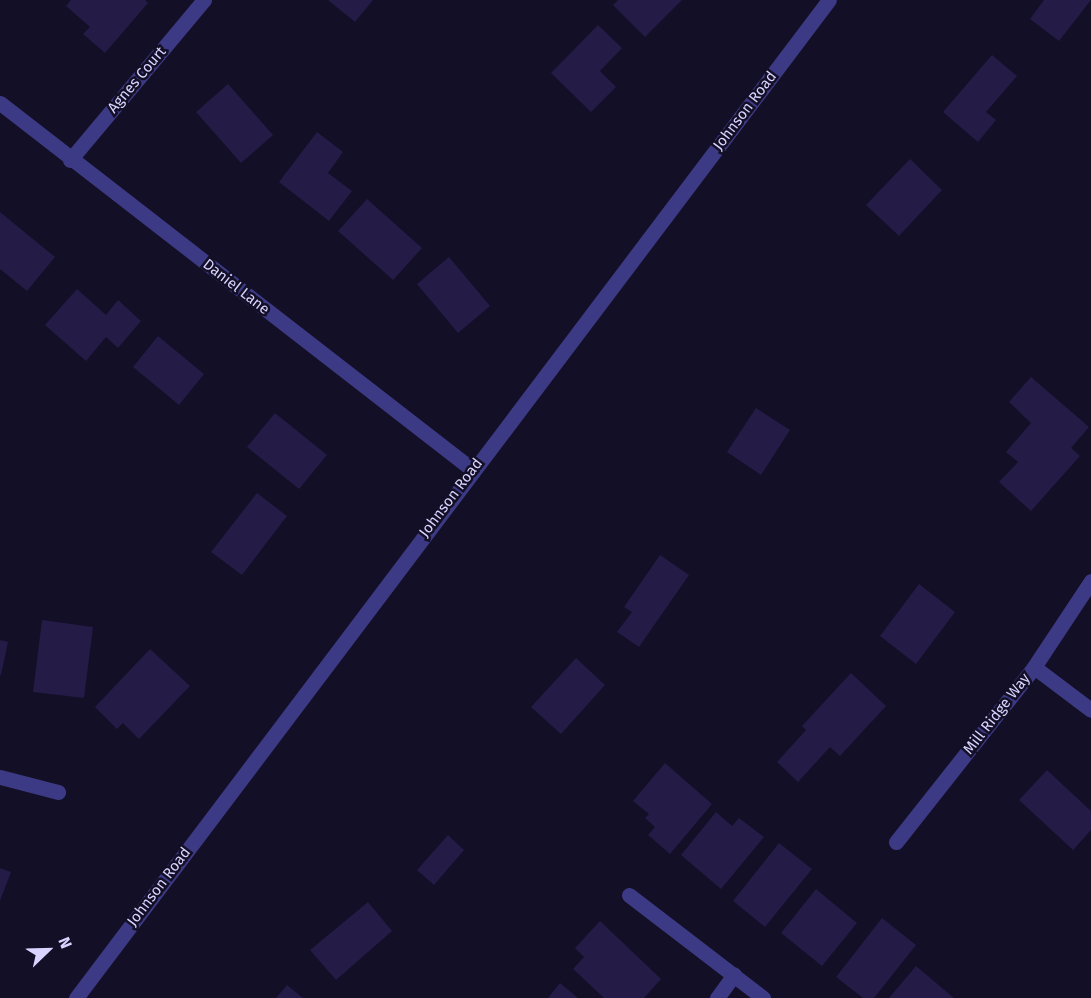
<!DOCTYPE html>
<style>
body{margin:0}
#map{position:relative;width:1091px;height:998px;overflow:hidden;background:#130f26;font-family:"Fira Sans",sans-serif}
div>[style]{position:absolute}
.building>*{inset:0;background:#241b47}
.minor>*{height:15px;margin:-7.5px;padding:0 7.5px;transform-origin:7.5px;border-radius:7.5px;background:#3d3a85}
span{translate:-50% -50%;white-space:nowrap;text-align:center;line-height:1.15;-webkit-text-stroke:5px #130f26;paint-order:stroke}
.street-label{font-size:15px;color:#d9d4ff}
.north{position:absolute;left:18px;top:920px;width:60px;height:60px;-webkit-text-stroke:4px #130f26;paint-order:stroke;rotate:67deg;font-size:16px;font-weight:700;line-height:24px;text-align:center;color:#d9d4ff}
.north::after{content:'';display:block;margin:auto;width:21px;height:27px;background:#d9d4ff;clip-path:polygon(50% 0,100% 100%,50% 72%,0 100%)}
</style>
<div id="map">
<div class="building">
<i style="clip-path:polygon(71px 0,145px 0,148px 3px,105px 53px,83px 34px,90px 27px,66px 6px)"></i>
<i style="clip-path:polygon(328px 0,373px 0,355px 22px)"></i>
<i style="clip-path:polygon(618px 0,682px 0,645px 37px,613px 5px)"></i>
<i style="clip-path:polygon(1044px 0,1091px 0,1059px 41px,1030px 19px)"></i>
<i style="clip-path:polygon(598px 25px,622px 48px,600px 71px,616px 87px,591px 112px,551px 73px)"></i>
<i style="clip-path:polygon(992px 55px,1017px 76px,986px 112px,996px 120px,978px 142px,943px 112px)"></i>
<i style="clip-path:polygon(228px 84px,273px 135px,241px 163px,196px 112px)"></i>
<i style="clip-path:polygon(317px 132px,343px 152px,328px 173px,352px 191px,329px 221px,279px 182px)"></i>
<i style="clip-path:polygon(910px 159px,942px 190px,899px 236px,866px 205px)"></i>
<i style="clip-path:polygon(367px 199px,422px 248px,393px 280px,338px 231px)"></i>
<i style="clip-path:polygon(0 212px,55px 257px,27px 291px,0 269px)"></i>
<i style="clip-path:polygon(449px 257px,490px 306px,458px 333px,417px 284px)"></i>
<i style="clip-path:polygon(77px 289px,106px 315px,118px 300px,141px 321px,118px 348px,106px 337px,86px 361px,45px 325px)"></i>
<i style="clip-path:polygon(158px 336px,204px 374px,179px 405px,133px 367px)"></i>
<i style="clip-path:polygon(1031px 377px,1089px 427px,1071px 448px,1080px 456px,1031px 511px,999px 482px,1018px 462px,1006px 452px,1031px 423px,1009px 402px)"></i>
<i style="clip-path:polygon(756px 408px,790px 430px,761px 475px,727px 452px)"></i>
<i style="clip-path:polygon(275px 413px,327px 455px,299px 489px,247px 447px)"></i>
<i style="clip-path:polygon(257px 493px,287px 516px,242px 575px,211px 552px)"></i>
<i style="clip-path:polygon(660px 555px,689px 575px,639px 647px,617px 632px,632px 612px,624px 607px)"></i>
<i style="clip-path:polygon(919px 584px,955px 612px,916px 664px,880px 636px)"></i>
<i style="clip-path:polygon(42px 620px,93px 627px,84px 698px,33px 692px)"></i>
<i style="clip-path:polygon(0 640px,8px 642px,1px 675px,0 675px)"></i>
<i style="clip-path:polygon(150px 649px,190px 686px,139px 739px,123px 723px,117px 729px,95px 707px)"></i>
<i style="clip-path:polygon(576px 658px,605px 685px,561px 734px,531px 707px)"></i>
<i style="clip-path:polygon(851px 673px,886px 706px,840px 756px,830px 747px,798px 782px,777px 762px,806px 730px,802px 726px)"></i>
<i style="clip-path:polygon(665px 763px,712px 804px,670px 854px,648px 835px,655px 827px,645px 818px,649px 814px,633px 801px)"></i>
<i style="clip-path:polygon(1047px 770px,1091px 811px,1091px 830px,1073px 850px,1019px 800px)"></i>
<i style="clip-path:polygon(716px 812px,732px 826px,739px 818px,764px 837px,721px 889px,681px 855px)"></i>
<i style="clip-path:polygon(448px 835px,464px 850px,434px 885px,417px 870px)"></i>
<i style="clip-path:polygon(779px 843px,812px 869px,765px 927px,733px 901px)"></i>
<i style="clip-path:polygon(0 868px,11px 872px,0 901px)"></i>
<i style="clip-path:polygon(816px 889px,857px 923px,822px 966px,781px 933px)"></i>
<i style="clip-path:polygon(368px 902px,392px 931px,336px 980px,310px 950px)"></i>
<i style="clip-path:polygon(882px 918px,916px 945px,874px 998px,863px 998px,836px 977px)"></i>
<i style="clip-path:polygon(600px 921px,661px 979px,644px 998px,604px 998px,573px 969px,584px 957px,575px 948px)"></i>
<i style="clip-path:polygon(916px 966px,954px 998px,889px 998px)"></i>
<i style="clip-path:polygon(560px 983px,578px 998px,548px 998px)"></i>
<i style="clip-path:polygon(287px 985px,303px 998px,276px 998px)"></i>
</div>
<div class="minor">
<i style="left:0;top:103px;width:599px;rotate:37.81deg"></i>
<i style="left:70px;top:160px;width:209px;rotate:-50.1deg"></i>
<i style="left:1034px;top:667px;width:71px;rotate:37deg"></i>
<i style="left:0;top:777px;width:60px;rotate:14.5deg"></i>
<i style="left:896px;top:842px;width:223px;rotate:-51.7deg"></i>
<i style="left:1034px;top:667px;width:103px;rotate:-56.5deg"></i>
<i style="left:629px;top:895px;width:169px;rotate:37.5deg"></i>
<i style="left:76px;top:998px;width:1250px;rotate:-52.97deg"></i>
<i style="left:717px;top:998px;width:29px;rotate:-54deg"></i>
</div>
<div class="street-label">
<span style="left:137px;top:80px;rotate:-50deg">Agnes Court</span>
<span style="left:745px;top:111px;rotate:-53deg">Johnson Road</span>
<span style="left:236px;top:287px;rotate:38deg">Daniel Lane</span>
<span style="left:451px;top:498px;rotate:-53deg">Johnson Road</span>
<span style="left:997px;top:714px;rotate:-52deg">Mill Ridge Way</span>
<span style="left:159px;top:887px;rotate:-53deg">Johnson Road</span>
</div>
<div class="north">N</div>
</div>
